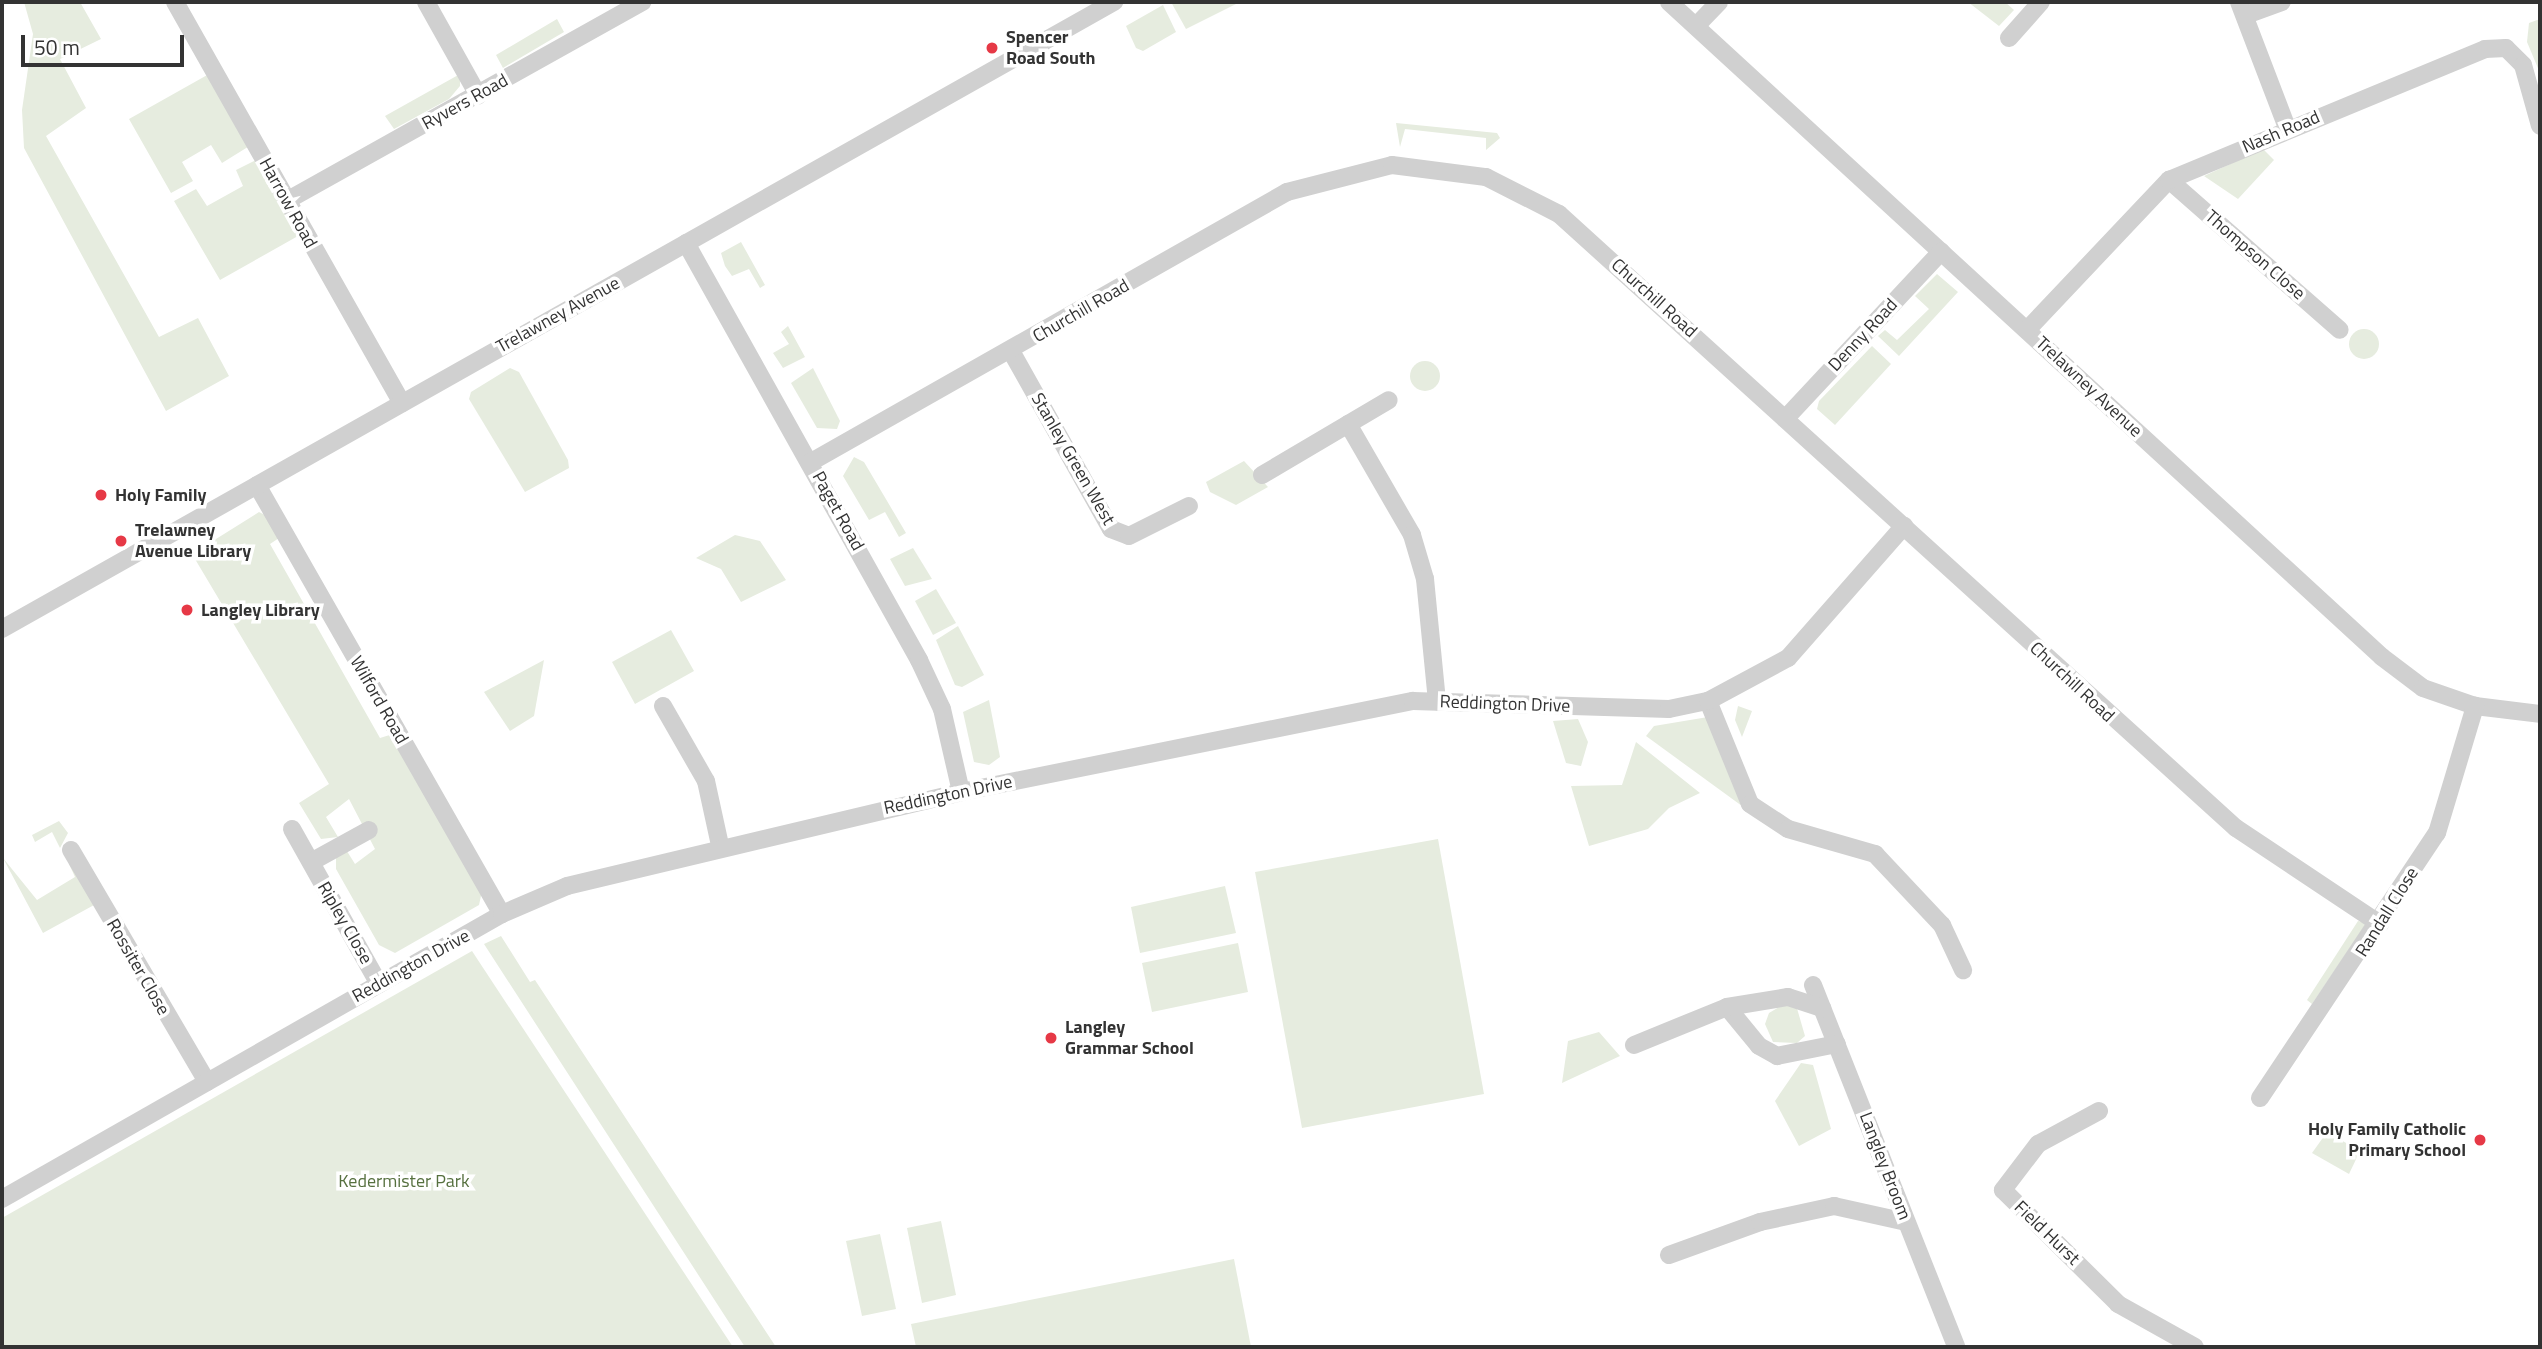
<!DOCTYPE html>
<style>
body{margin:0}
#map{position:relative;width:2542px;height:1349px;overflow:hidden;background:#fff;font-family:"Titillium Web",sans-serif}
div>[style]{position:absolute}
.green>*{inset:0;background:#e6ecdf}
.round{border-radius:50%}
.street>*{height:18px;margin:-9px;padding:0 9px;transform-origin:9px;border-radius:9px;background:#d0d0d0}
.dots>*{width:19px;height:19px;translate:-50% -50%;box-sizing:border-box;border:4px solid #fff;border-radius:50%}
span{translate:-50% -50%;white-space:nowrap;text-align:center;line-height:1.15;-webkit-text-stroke:7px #fff;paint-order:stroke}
.poi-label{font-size:18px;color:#333;font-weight:700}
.left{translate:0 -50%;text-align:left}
.right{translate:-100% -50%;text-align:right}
.street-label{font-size:18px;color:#333}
.park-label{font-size:18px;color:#56703f}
.frame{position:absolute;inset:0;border:4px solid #333;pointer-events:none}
.scale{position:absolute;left:21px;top:35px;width:163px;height:32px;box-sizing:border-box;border:4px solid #333;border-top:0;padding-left:9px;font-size:21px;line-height:24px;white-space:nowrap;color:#333;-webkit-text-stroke:5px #fff;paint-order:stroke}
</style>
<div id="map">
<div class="green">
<i style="clip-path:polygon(24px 2px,80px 2px,101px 39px,60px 59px,86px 108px,46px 136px,159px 337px,198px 318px,229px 376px,166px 411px,24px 148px,22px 110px,33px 34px)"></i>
<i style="clip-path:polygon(1171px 2px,1240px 2px,1186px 29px)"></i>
<i style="clip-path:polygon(1968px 2px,2005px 2px,2014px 10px,1999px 26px)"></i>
<i style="clip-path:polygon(1163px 5px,1176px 32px,1143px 51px,1136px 48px,1126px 26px)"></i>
<i style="clip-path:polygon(557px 19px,564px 32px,503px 68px,496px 55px)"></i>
<i style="clip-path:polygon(2540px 19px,2540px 73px,2527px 42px,2529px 23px)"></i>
<i style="clip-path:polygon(209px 74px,251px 145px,222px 163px,211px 145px,182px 162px,193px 181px,171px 193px,129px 119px)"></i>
<i style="clip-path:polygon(460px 74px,460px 86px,449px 99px,394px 129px,385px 116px)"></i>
<i style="clip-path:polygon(1396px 123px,1497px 133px,1500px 138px,1486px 150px,1486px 138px,1405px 129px,1400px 147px)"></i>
<i style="clip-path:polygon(2263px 149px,2274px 160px,2238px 199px,2204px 176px)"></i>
<i style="clip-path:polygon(258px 159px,298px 236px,220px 280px,174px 201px,196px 189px,207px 206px,243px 186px,236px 170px)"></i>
<i style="clip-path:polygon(741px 242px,765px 285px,760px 288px,749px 269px,732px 276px,725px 266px,721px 253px)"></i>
<i style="clip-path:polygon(1937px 274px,1958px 292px,1899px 356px,1878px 336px,1885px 330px,1897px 340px,1929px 309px,1915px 296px)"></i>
<i style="clip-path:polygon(788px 326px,805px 357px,783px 368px,773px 353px,789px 344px,781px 332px)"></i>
<i class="round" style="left:2349px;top:329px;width:30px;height:30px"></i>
<i style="clip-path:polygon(1872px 346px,1891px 364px,1835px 425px,1817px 409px,1819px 401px)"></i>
<i class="round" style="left:1410px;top:361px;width:30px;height:30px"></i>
<i style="clip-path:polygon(510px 368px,519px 372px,568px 460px,569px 468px,525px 492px,469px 399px,471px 392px)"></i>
<i style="clip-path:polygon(813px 368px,840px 421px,837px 429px,817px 428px,791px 383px)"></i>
<i style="clip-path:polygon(854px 457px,864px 462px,906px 533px,899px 537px,885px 512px,869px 520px,843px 476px)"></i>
<i style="clip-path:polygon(1244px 461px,1268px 487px,1236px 505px,1210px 492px,1206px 482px)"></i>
<i style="clip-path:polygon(259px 512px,267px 516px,279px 538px,270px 544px,380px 738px,396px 733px,484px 882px,479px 905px,395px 953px,379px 945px,336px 869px,336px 858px,345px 848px,355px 864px,375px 849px,349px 799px,326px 817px,338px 837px,321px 839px,299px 803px,329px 784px,192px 554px)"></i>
<i style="clip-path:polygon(735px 535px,760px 541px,786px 580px,741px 602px,721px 569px,696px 558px)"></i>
<i style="clip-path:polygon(913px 548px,932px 579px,905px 586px,890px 559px)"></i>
<i style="clip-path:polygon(936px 589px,956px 623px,933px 635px,915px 601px)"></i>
<i style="clip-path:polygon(958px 626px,984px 675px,962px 687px,955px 685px,936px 640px)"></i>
<i style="clip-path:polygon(671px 630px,694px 671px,635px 704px,612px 662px)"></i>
<i style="clip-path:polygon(544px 660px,534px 716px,510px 731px,484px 692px)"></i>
<i style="clip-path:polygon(989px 700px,1000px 757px,989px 765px,974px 762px,963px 712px)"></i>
<i style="clip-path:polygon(1738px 706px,1752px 711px,1742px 737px,1735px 720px)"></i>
<i style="clip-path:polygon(1708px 717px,1742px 806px,1646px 736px,1654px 726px)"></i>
<i style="clip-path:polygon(1578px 719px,1588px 742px,1581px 766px,1566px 763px,1553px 721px)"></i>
<i style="clip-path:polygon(1636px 742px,1700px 793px,1669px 808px,1648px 829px,1589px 846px,1571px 786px,1622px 785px)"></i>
<i style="clip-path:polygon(59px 821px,68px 833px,60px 848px,52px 832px,35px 842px,32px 835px)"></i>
<i style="clip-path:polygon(1438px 839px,1484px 1094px,1302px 1128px,1255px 872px)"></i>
<i style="clip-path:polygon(3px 858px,37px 900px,75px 877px,69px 864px,75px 860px,105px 899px,43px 933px)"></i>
<i style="clip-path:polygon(1225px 886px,1236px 933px,1140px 953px,1131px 907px)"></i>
<i style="clip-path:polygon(2358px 921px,2367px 923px,2312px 1004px,2307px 1000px)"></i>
<i style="clip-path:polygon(501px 936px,530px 982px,535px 980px,776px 1347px,745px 1347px,484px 944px)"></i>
<i style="clip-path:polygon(1238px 943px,1248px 992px,1152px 1012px,1142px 963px)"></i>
<i style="clip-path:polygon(472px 951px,733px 1347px,2px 1347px,2px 1218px)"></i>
<i style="clip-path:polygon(1794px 998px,1805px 1036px,1797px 1043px,1773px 1042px,1765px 1024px,1769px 1013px)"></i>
<i style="clip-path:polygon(1599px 1032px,1620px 1056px,1562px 1083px,1568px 1041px)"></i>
<i style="clip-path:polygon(1801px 1063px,1813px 1065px,1831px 1129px,1799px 1146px,1775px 1101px)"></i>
<i style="clip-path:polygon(2327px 1132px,2360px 1151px,2349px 1174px,2312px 1153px)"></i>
<i style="clip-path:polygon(941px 1221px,956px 1295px,922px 1303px,907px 1228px)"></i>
<i style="clip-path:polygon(880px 1234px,896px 1309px,862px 1316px,846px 1241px)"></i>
<i style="clip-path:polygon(1234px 1259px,1251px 1347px,916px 1347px,911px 1324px)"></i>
</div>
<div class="street">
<i style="left:175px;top:2px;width:461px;rotate:60.5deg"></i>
<i style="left:426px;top:2px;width:107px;rotate:60.8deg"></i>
<i style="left:1669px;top:2px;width:968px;rotate:42.57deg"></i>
<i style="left:2382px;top:657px;width:51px;rotate:37.1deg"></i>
<i style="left:2423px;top:688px;width:55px;rotate:19.1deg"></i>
<i style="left:2475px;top:706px;width:65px;rotate:7deg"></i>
<i style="left:2239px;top:2px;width:135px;rotate:69.1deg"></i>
<i style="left:2246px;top:15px;width:38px;rotate:-20deg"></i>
<i style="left:1696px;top:26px;width:33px;rotate:-46deg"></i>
<i style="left:2009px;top:38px;width:48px;rotate:-48.4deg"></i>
<i style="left:2169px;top:180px;width:227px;rotate:41.3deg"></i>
<i style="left:288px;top:200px;width:406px;rotate:-29.2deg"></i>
<i style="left:686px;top:243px;width:478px;rotate:60.8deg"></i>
<i style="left:919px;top:660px;width:54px;rotate:64.9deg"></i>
<i style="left:942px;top:709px;width:85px;rotate:77.1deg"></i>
<i style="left:2027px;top:330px;width:207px;rotate:-46.6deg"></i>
<i style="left:2169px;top:180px;width:342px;rotate:-22.5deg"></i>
<i style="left:2485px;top:49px;width:21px;rotate:-3deg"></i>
<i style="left:2506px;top:48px;width:24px;rotate:45deg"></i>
<i style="left:2523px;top:65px;width:63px;rotate:74.4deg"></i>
<i style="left:1011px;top:351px;width:204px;rotate:60.7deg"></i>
<i style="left:1111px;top:529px;width:19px;rotate:21deg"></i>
<i style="left:1129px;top:536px;width:67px;rotate:-26.6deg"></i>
<i style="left:1785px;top:419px;width:229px;rotate:-47deg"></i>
<i style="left:1348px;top:424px;width:128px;rotate:60deg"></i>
<i style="left:1412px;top:535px;width:46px;rotate:73.5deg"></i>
<i style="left:1425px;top:579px;width:123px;rotate:84.4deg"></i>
<i style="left:811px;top:462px;width:547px;rotate:-29.56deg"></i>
<i style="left:1287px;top:192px;width:108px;rotate:-14.4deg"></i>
<i style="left:1392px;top:165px;width:95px;rotate:7.3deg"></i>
<i style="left:1486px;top:177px;width:82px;rotate:26.9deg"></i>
<i style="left:1559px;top:214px;width:914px;rotate:42.21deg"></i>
<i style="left:2236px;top:828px;width:173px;rotate:33.7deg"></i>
<i style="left:1262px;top:475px;width:147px;rotate:-30.6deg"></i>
<i style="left:257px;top:485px;width:494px;rotate:60.3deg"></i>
<i style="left:2px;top:629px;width:1277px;rotate:-29.42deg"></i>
<i style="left:1708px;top:701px;width:111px;rotate:67.8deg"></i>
<i style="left:1750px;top:804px;width:45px;rotate:33.3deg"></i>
<i style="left:1788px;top:829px;width:91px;rotate:16deg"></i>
<i style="left:1875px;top:854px;width:98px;rotate:46.7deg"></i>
<i style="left:1942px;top:925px;width:50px;rotate:65deg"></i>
<i style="left:663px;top:706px;width:86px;rotate:60.2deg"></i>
<i style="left:706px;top:781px;width:66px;rotate:77.7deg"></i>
<i style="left:292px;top:829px;width:178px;rotate:60.7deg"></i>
<i style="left:71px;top:850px;width:269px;rotate:59.6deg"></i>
<i style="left:311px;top:862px;width:66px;rotate:-28.9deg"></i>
<i style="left:1813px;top:985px;width:389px;rotate:68.4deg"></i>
<i style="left:1727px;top:1007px;width:50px;rotate:50.6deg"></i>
<i style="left:1759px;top:1046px;width:21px;rotate:29deg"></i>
<i style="left:1777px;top:1056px;width:61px;rotate:-11.3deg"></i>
<i style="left:1634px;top:1045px;width:100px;rotate:-22.2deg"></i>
<i style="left:1727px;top:1007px;width:62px;rotate:-9.3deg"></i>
<i style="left:1788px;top:997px;width:36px;rotate:18deg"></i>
<i style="left:2260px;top:1098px;width:319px;rotate:-56.3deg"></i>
<i style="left:2437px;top:833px;width:133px;rotate:-73.3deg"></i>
<i style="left:2099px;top:1111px;width:69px;rotate:151.6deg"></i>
<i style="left:2038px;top:1144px;width:58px;rotate:127.3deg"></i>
<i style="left:2003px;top:1190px;width:162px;rotate:44.7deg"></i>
<i style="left:2118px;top:1304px;width:88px;rotate:29.2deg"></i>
<i style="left:2px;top:1199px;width:576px;rotate:-29.68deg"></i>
<i style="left:502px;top:914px;width:71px;rotate:-23.3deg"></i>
<i style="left:567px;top:886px;width:405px;rotate:-13.4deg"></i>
<i style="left:961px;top:792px;width:461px;rotate:-11.4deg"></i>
<i style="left:1413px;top:701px;width:256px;rotate:1.8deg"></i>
<i style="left:1669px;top:709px;width:40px;rotate:-12deg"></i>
<i style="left:1708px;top:701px;width:91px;rotate:-28.3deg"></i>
<i style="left:1788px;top:658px;width:176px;rotate:-48.7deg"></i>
<i style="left:1669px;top:1255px;width:97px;rotate:-19.9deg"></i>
<i style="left:1760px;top:1222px;width:76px;rotate:-12.2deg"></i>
<i style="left:1834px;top:1206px;width:74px;rotate:12.5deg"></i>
</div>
<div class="dots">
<i style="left:992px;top:48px;background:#e63946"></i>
<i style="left:101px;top:495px;background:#e63946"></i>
<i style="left:121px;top:541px;background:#e63946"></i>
<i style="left:187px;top:610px;background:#e63946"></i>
<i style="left:1051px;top:1038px;background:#e63946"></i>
<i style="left:2480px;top:1140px;background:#e63946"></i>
</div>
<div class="poi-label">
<span class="left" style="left:1006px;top:48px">Spencer<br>Road South</span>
<span class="left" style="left:115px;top:495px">Holy Family</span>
<span class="left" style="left:135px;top:541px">Trelawney<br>Avenue Library</span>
<span class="left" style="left:201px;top:610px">Langley Library</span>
<span class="left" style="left:1065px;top:1038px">Langley<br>Grammar School</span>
<span class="right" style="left:2466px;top:1140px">Holy Family Catholic<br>Primary School</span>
</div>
<div class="street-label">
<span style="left:465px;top:102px;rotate:-29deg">Ryvers Road</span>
<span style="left:2281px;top:132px;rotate:-23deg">Nash Road</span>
<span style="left:288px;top:203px;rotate:61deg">Harrow Road</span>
<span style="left:2255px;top:255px;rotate:41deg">Thompson Close</span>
<span style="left:1654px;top:298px;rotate:42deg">Churchill Road</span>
<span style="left:1081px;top:311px;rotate:-30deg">Churchill Road</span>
<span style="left:558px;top:315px;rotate:-29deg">Trelawney Avenue</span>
<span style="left:1863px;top:335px;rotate:-47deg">Denny Road</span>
<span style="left:2089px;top:387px;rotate:43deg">Trelawney Avenue</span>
<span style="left:1073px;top:459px;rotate:60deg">Stanley Green West</span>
<span style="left:838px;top:511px;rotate:61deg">Paget Road</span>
<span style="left:2072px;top:682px;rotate:43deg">Churchill Road</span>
<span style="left:379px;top:700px;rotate:60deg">Wilford Road</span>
<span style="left:1505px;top:704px;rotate:2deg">Reddington Drive</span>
<span style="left:948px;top:795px;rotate:-12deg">Reddington Drive</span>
<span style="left:2387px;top:912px;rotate:-58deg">Randall Close</span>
<span style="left:345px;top:923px;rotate:60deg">Ripley Close</span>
<span style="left:411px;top:966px;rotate:-29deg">Reddington Drive</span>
<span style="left:138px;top:967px;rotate:60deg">Rossiter Close</span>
<span style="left:1885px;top:1166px;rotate:69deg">Langley Broom</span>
<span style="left:2047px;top:1233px;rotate:44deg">Field Hurst</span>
</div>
<div class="park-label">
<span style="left:404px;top:1181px">Kedermister Park</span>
</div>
<div class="frame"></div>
<div class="scale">50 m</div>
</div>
